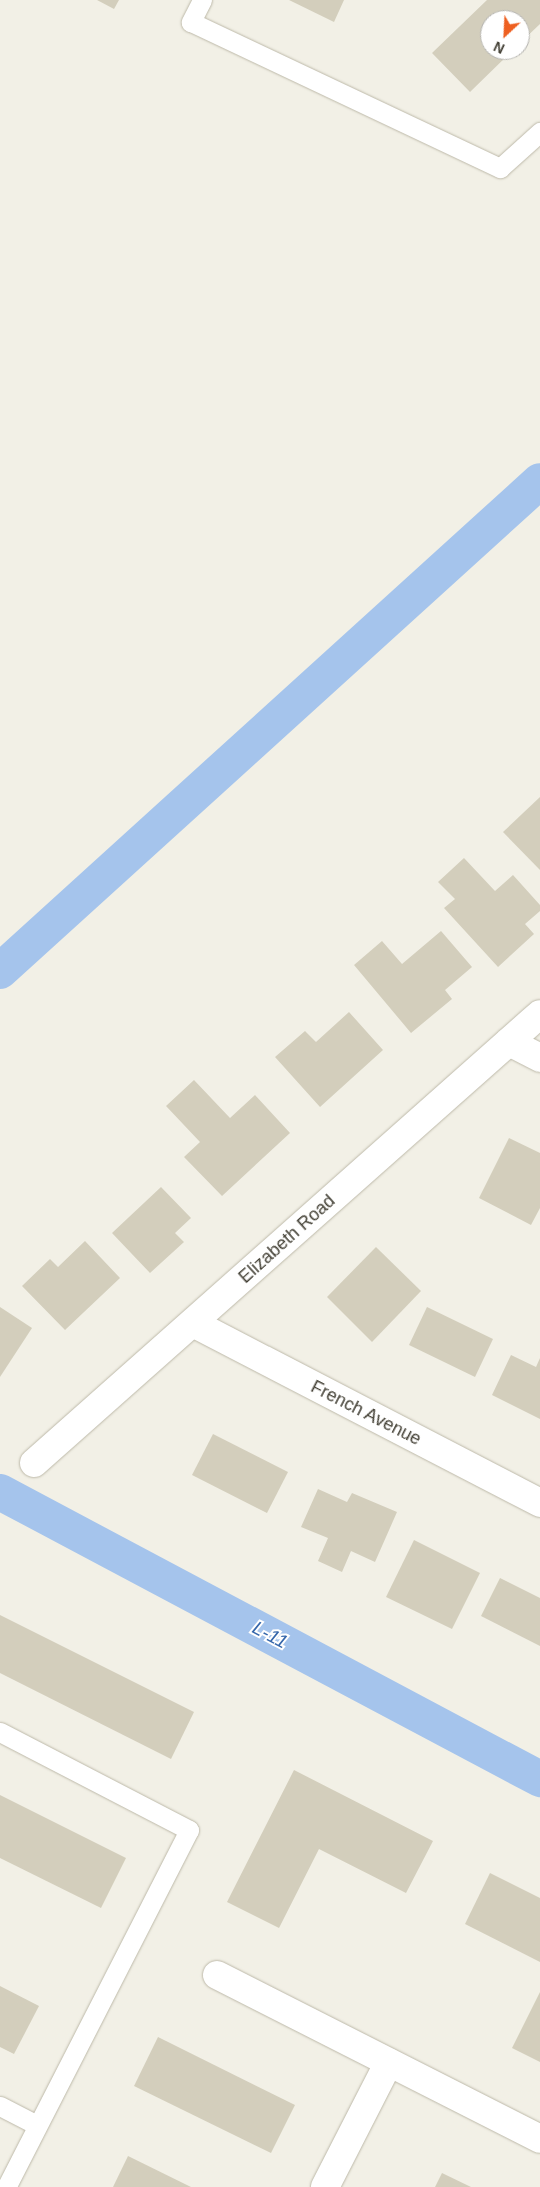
<!DOCTYPE html>
<style>
body{margin:0}
#map{position:relative;width:540px;height:2187px;overflow:hidden;background:#f2f0e6;font-family:Arial,sans-serif}
div>[style]{position:absolute}
.canal>*{height:36px;margin:-18px;padding:0 18px;transform-origin:18px;border-radius:18px;background:#a5c4ec}
.building>*{inset:0;background:#d3cebc}
.roads{filter:drop-shadow(0 0 1px #bdb9a9) drop-shadow(0 0 1px #bdb9a9)}
.lane>*{height:19px;margin:-9.5px;padding:0 9.5px;transform-origin:9.5px;border-radius:9.5px;background:#fff}
.street>*{height:28px;margin:-14px;padding:0 14px;transform-origin:14px;border-radius:14px;background:#fff}
span{translate:-50% -50%;white-space:nowrap;text-align:center;line-height:1.15;-webkit-text-stroke:4px #fff;paint-order:stroke}
.street-label{font-size:18px;color:#444136}
.water-label{font-size:19px;color:#3566aa;font-style:italic}
.north{position:absolute;left:480px;top:10px;width:50px;height:50px;box-sizing:border-box;background:#fff;border:1px solid #b4b3af;border-radius:50%;rotate:205deg;font-size:14px;font-weight:700;line-height:20px;text-align:center;color:#444136}
.north::after{content:'';display:block;margin:auto;width:18px;height:22px;background:#ee6021;clip-path:polygon(50% 0,100% 100%,50% 72%,0 100%)}
</style>
<div id="map">
<div class="canal">
<i style="left:0;top:971px;width:729px;rotate:-42.22deg"></i>
<i style="left:0;top:1492px;width:612px;rotate:27.99deg"></i>
</div>
<div class="building">
<i style="clip-path:polygon(97px 0,119px 0,114px 9px)"></i>
<i style="clip-path:polygon(289px 0,344px 0,334px 22px)"></i>
<i style="clip-path:polygon(487px 0,540px 0,540px 24px,520px 43px,520px 20px,490px 20px,490px 50px,513px 50px,470px 92px,432px 53px)"></i>
<i style="clip-path:polygon(540px 797px,540px 870px,503px 832px)"></i>
<i style="clip-path:polygon(464px 858px,495px 891px,513px 875px,540px 905px,540px 911px,525px 924px,534px 934px,498px 967px,444px 908px,455px 899px,438px 882px)"></i>
<i style="clip-path:polygon(441px 931px,472px 967px,445px 990px,452px 999px,411px 1033px,354px 965px,382px 941px,402px 964px)"></i>
<i style="clip-path:polygon(349px 1012px,383px 1050px,320px 1107px,275px 1057px,305px 1031px,316px 1042px)"></i>
<i style="clip-path:polygon(194px 1080px,230px 1118px,255px 1095px,290px 1133px,222px 1196px,184px 1157px,200px 1142px,166px 1106px)"></i>
<i style="clip-path:polygon(509px 1138px,540px 1153px,540px 1208px,531px 1225px,479px 1198px)"></i>
<i style="clip-path:polygon(161px 1187px,191px 1218px,175px 1233px,184px 1242px,150px 1273px,112px 1233px)"></i>
<i style="clip-path:polygon(85px 1241px,120px 1278px,65px 1330px,22px 1286px,50px 1259px,58px 1267px)"></i>
<i style="clip-path:polygon(376px 1247px,421px 1291px,372px 1342px,327px 1297px)"></i>
<i style="clip-path:polygon(0 1307px,32px 1328px,0 1377px)"></i>
<i style="clip-path:polygon(427px 1307px,493px 1339px,475px 1377px,409px 1345px)"></i>
<i style="clip-path:polygon(511px 1355px,536px 1367px,540px 1358px,540px 1419px,492px 1395px)"></i>
<i style="clip-path:polygon(213px 1434px,288px 1472px,267px 1513px,192px 1475px)"></i>
<i style="clip-path:polygon(318px 1489px,347px 1502px,352px 1493px,397px 1512px,375px 1562px,351px 1551px,342px 1572px,318px 1561px,328px 1538px,301px 1527px)"></i>
<i style="clip-path:polygon(414px 1540px,480px 1573px,452px 1629px,386px 1597px)"></i>
<i style="clip-path:polygon(500px 1578px,540px 1598px,540px 1646px,481px 1616px)"></i>
<i style="clip-path:polygon(0 1615px,194px 1712px,171px 1759px,0 1673px)"></i>
<i style="clip-path:polygon(294px 1770px,433px 1841px,406px 1893px,319px 1849px,279px 1928px,227px 1902px)"></i>
<i style="clip-path:polygon(0 1795px,126px 1858px,101px 1908px,0 1858px)"></i>
<i style="clip-path:polygon(490px 1873px,540px 1898px,540px 1962px,465px 1924px)"></i>
<i style="clip-path:polygon(0 1986px,39px 2006px,14px 2054px,0 2047px)"></i>
<i style="clip-path:polygon(540px 1992px,540px 2062px,512px 2048px)"></i>
<i style="clip-path:polygon(158px 2037px,295px 2105px,271px 2153px,134px 2086px)"></i>
<i style="clip-path:polygon(128px 2156px,191px 2187px,113px 2187px)"></i>
<i style="clip-path:polygon(442px 2173px,471px 2187px,435px 2187px)"></i>
</div>
<div class="roads">
<div class="lane">
<i style="left:202px;top:0;width:25px;rotate:117deg"></i>
<i style="left:191px;top:22px;width:342px;rotate:25.3deg"></i>
<i style="left:500px;top:168px;width:54px;rotate:-42deg"></i>
<i style="left:0;top:1732px;width:213px;rotate:27.4deg"></i>
<i style="left:189px;top:1830px;width:401px;rotate:117.1deg"></i>
<i style="left:0;top:2106px;width:42px;rotate:27.2deg"></i>
</div>
<div class="street">
<i style="left:509px;top:1042px;width:35px;rotate:27deg"></i>
<i style="left:193px;top:1323px;width:391px;rotate:27.4deg"></i>
<i style="left:34px;top:1463px;width:676px;rotate:-41.58deg"></i>
<i style="left:217px;top:1975px;width:362px;rotate:26.9deg"></i>
<i style="left:325px;top:2187px;width:140px;rotate:-62.9deg"></i>
</div>
</div>
<div class="street-label">
<span style="left:287px;top:1239px;rotate:-42deg">Elizabeth Road</span>
<span style="left:366px;top:1413px;rotate:27deg">French Avenue</span>
</div>
<div class="water-label">
<span style="left:270px;top:1635px;rotate:28deg">L-11</span>
</div>
<div class="north">N</div>
</div>
